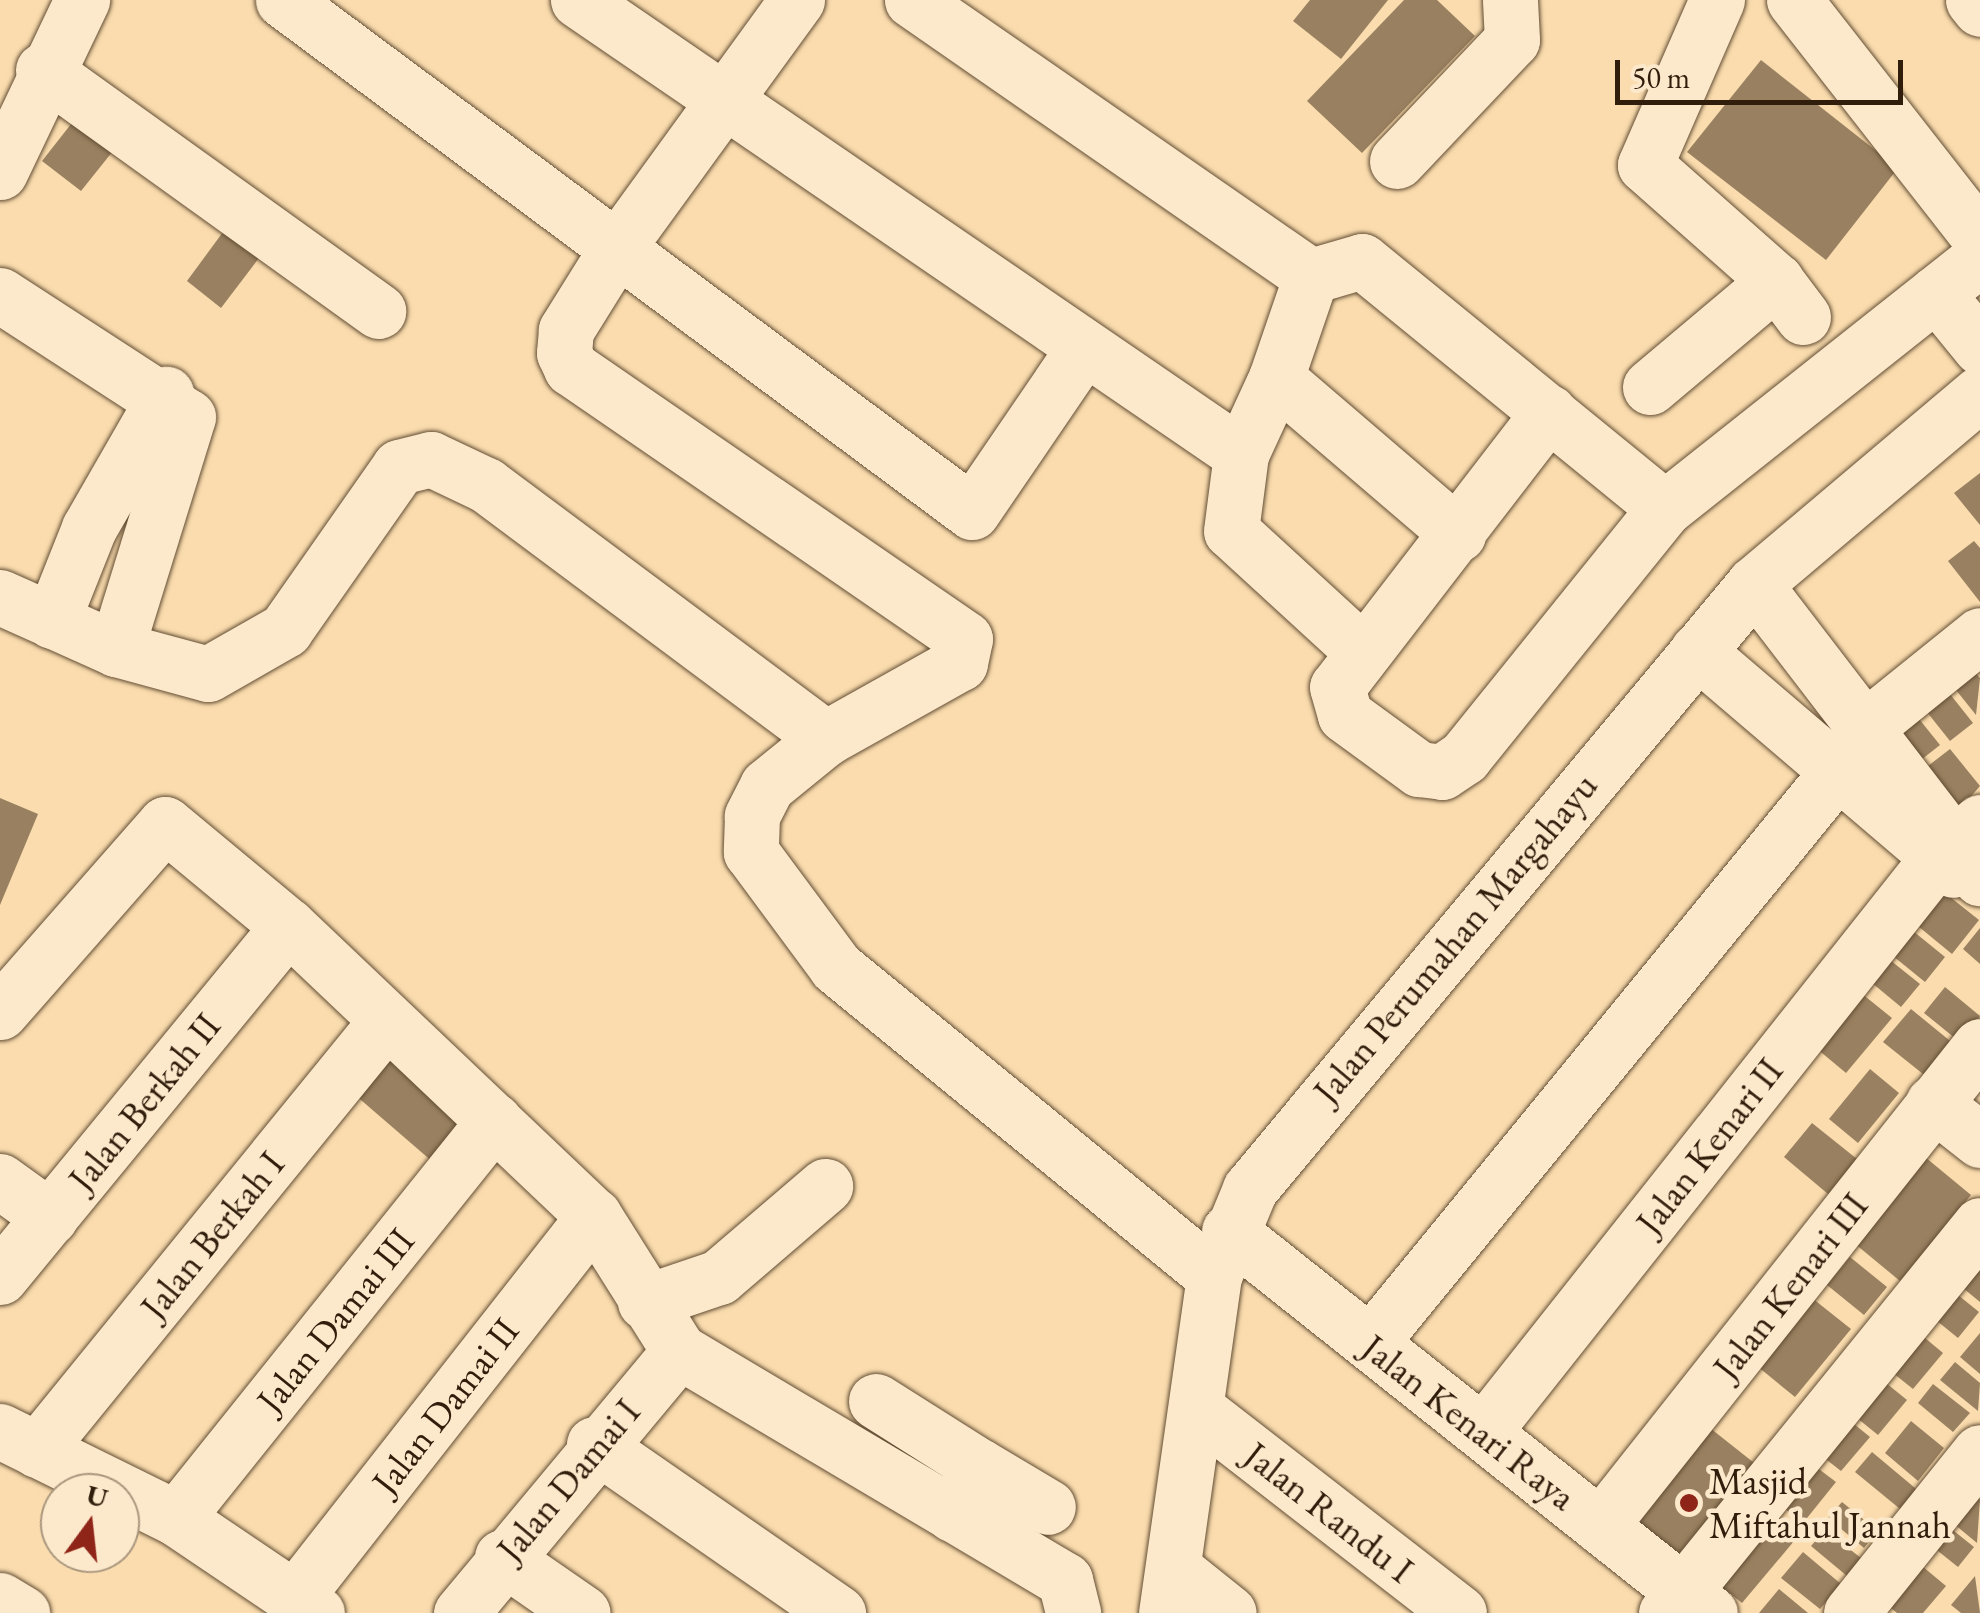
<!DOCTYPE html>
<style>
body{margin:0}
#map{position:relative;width:1980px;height:1613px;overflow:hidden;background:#fadcae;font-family:"EB Garamond",serif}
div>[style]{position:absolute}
.building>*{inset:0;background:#998060}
.roads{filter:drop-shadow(0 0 2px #624d34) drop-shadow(0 0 2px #624d34)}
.minor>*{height:55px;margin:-27.5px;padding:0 27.5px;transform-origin:27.5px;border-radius:27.5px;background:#fce8ca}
.dots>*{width:28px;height:28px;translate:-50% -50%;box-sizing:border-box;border:5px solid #fce8ca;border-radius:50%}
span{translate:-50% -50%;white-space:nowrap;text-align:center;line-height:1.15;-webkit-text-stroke:9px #fce8ca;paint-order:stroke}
.street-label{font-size:38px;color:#301d0c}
.poi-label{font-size:38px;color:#301d0c}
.left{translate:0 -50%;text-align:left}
.north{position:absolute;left:40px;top:1473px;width:100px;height:100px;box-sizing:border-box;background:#fce8ca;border:2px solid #aa977e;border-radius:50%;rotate:15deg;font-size:28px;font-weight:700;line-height:40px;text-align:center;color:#301d0c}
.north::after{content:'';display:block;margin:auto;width:35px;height:45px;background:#8f2418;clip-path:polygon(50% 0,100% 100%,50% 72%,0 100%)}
.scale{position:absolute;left:1615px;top:60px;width:288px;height:45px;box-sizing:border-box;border:5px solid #301d0c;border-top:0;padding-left:12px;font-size:30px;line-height:35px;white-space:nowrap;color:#301d0c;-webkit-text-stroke:8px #fce8ca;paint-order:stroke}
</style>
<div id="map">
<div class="building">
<i style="clip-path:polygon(1310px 0,1388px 0,1341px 59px,1293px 21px)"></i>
<i style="clip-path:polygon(1404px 0,1437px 0,1475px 36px,1362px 153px,1307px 101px)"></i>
<i style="clip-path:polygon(1761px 60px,1898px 168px,1826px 260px,1687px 152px)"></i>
<i style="clip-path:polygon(86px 105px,125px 136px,81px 191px,42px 161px)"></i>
<i style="clip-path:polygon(223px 232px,259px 258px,221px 308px,187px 281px)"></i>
<i style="clip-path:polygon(1980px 473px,1980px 525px,1954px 493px)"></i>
<i style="clip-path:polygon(1974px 541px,1980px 548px,1980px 602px,1948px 561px)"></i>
<i style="clip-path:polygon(1968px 664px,1980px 678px,1976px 715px,1948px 680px)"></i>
<i style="clip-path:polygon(1942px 684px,1973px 723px,1950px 741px,1919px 702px)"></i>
<i style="clip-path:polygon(1907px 704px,1940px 745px,1912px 767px,1879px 725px)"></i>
<i style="clip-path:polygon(1950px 749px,1980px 786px,1961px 808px,1928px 766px)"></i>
<i style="clip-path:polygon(0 798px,38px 814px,0 905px)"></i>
<i style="clip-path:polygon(1940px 889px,1979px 920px,1952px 954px,1913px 922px)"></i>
<i style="clip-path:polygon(1980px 928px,1980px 964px,1963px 949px)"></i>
<i style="clip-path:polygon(1913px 931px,1945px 957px,1925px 982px,1893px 956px)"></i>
<i style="clip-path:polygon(1890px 960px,1920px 984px,1901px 1007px,1872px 983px)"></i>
<i style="clip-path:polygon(1945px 987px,1980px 1016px,1961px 1043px,1924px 1013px)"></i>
<i style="clip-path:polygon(1861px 993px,1892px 1018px,1846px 1073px,1816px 1048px)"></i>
<i style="clip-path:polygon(1911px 1009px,1960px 1049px,1933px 1082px,1883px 1042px)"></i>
<i style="clip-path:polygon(394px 1049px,474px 1117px,434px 1163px,354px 1094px)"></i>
<i style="clip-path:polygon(1870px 1069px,1899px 1093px,1858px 1143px,1829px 1119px)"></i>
<i style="clip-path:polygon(1812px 1123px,1857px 1159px,1828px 1194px,1784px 1157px)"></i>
<i style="clip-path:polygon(1925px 1157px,1971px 1195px,1900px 1281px,1854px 1243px)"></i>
<i style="clip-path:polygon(1980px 1245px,1980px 1302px,1952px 1279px)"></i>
<i style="clip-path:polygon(1850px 1257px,1887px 1287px,1864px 1315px,1827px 1285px)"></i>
<i style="clip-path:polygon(1942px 1282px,1979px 1312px,1958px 1338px,1921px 1308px)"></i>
<i style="clip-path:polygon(1812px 1298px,1851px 1329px,1795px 1397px,1757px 1366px)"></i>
<i style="clip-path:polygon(1913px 1328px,1943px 1353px,1913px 1389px,1883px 1365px)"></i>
<i style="clip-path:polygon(1980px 1333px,1980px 1374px,1960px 1357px)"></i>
<i style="clip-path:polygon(1955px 1362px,1980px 1383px,1978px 1411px,1940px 1380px)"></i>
<i style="clip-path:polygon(1875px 1374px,1907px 1400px,1878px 1435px,1846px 1409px)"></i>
<i style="clip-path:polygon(1933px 1384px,1970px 1413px,1953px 1432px,1918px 1403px)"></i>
<i style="clip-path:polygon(1843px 1415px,1870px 1437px,1841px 1471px,1814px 1450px)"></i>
<i style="clip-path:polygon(1911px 1421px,1944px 1448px,1918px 1481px,1885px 1453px)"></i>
<i style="clip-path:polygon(1705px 1424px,1763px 1470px,1678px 1575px,1620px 1529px)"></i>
<i style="clip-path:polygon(1872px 1452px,1921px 1493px,1905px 1513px,1855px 1472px)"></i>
<i style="clip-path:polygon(1807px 1460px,1836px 1482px,1803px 1523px,1774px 1500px)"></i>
<i style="clip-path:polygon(1964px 1487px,1980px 1500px,1977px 1543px,1942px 1514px)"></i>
<i style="clip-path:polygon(1842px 1502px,1878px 1531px,1864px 1548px,1828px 1518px)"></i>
<i style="clip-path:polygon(1766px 1506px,1800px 1534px,1742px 1603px,1708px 1576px)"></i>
<i style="clip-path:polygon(1939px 1519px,1974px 1547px,1958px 1567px,1923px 1539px)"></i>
<i style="clip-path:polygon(1825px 1530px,1861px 1558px,1847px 1576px,1811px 1546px)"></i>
<i style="clip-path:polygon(1803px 1552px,1841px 1584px,1820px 1609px,1781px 1578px)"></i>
<i style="clip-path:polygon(1910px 1556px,1946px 1586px,1923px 1613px,1897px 1613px,1877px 1597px)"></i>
<i style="clip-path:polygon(1975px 1576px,1980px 1613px,1961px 1613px,1951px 1605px)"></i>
<i style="clip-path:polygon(1779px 1589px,1808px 1613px,1759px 1613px)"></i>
</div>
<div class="roads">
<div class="minor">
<i style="left:283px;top:0;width:858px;rotate:36.62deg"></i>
<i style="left:972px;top:512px;width:199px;rotate:-55.7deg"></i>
<i style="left:578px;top:0;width:804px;rotate:34.4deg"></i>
<i style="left:797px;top:0;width:306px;rotate:126deg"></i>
<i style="left:617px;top:248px;width:97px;rotate:121.9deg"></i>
<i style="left:566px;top:330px;width:23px;rotate:95deg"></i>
<i style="left:564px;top:353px;width:17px;rotate:65deg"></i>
<i style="left:571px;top:368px;width:478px;rotate:34.5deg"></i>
<i style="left:965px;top:639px;width:25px;rotate:102deg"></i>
<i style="left:960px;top:663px;width:154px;rotate:150.8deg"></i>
<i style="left:826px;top:738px;width:76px;rotate:140.9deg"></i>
<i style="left:767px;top:786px;width:34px;rotate:117deg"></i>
<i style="left:752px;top:816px;width:36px;rotate:92deg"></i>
<i style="left:751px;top:852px;width:143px;rotate:53.5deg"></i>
<i style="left:836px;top:967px;width:488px;rotate:39.3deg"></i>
<i style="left:912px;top:0;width:485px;rotate:34.7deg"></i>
<i style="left:1717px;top:0;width:180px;rotate:113.6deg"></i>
<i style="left:1645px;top:165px;width:175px;rotate:41.5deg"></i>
<i style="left:1776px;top:281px;width:45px;rotate:53.1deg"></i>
<i style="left:1794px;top:0;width:302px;rotate:52deg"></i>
<i style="left:1973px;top:0;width:11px;rotate:52deg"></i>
<i style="left:43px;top:70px;width:413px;rotate:35.7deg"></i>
<i style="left:1397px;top:161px;width:167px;rotate:-46.5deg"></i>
<i style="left:1512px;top:40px;width:40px;rotate:-92.9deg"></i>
<i style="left:0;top:172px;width:191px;rotate:-64.5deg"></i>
<i style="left:1936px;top:293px;width:70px;rotate:50.8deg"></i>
<i style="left:0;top:295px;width:224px;rotate:33deg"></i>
<i style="left:188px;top:417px;width:243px;rotate:107.2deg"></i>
<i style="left:1276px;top:378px;width:108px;rotate:-71.1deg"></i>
<i style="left:1311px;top:276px;width:53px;rotate:-16.4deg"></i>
<i style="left:1362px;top:261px;width:391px;rotate:39.2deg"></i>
<i style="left:1650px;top:387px;width:165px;rotate:-40.1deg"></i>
<i style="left:1549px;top:412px;width:347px;rotate:127.6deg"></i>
<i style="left:1337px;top:687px;width:29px;rotate:74deg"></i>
<i style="left:1345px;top:715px;width:92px;rotate:36.1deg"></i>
<i style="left:1419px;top:769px;width:23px;rotate:7deg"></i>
<i style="left:1442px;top:772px;width:27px;rotate:-34deg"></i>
<i style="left:1464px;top:757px;width:320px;rotate:-51.1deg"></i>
<i style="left:1665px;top:508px;width:402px;rotate:-38.4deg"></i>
<i style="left:1754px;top:584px;width:371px;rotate:52.5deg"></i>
<i style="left:0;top:597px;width:127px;rotate:24.1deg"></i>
<i style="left:116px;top:649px;width:95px;rotate:15.2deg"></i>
<i style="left:208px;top:674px;width:89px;rotate:-29.7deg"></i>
<i style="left:285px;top:630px;width:199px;rotate:-55deg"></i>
<i style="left:399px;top:467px;width:33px;rotate:-14deg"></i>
<i style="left:431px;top:459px;width:61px;rotate:25.3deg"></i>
<i style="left:486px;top:485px;width:424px;rotate:36.7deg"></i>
<i style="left:52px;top:621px;width:100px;rotate:-68.3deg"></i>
<i style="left:89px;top:528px;width:155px;rotate:-60.1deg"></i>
<i style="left:1361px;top:650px;width:176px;rotate:-137.5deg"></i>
<i style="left:1231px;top:531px;width:78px;rotate:-82.6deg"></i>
<i style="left:1241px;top:454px;width:84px;rotate:-65.3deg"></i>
<i style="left:1276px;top:378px;width:240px;rotate:40.6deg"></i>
<i style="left:1697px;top:651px;width:337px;rotate:40.5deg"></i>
<i style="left:1866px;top:727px;width:146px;rotate:-38.9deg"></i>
<i style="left:0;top:1012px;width:250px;rotate:-48.7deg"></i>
<i style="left:165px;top:824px;width:160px;rotate:39.7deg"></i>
<i style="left:288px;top:926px;width:422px;rotate:43.5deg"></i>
<i style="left:594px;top:1216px;width:160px;rotate:57.8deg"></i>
<i style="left:679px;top:1351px;width:449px;rotate:30.7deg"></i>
<i style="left:1065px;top:1580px;width:34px;rotate:76deg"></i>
<i style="left:1933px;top:1103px;width:60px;rotate:38.2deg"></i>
<i style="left:0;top:1181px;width:62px;rotate:35.8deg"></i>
<i style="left:1229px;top:1231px;width:614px;rotate:38.46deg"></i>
<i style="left:0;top:1277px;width:454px;rotate:-50.6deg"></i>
<i style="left:645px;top:1302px;width:78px;rotate:-18.7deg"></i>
<i style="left:719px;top:1277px;width:140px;rotate:-40.6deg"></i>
<i style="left:1370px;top:1343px;width:738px;rotate:-50.72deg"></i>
<i style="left:876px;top:1401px;width:122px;rotate:32.3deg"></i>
<i style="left:979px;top:1466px;width:55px;rotate:118.4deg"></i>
<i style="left:1199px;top:1411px;width:329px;rotate:37.8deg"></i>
<i style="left:0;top:1431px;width:196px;rotate:26.3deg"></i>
<i style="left:176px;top:1518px;width:170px;rotate:34deg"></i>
<i style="left:1483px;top:1432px;width:730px;rotate:-51.62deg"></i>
<i style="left:1936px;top:860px;width:58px;rotate:-40.8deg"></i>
<i style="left:594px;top:1444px;width:297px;rotate:34.7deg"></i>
<i style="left:37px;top:1450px;width:554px;rotate:-50.86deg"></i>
<i style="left:979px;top:1466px;width:80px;rotate:30.7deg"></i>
<i style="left:176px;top:1518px;width:509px;rotate:-51.31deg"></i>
<i style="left:1600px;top:1526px;width:612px;rotate:-51.63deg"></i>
<i style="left:502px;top:1557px;width:98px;rotate:34.7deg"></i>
<i style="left:1174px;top:1569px;width:70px;rotate:38.7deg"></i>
<i style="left:296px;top:1596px;width:483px;rotate:-51.9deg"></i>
<i style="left:0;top:1600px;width:26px;rotate:31deg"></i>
<i style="left:461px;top:1613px;width:341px;rotate:-50.2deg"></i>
<i style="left:1166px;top:1613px;width:340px;rotate:-81.9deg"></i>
<i style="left:1214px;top:1276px;width:94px;rotate:-67.5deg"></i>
<i style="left:1250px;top:1189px;width:787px;rotate:-50.2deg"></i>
<i style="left:1754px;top:584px;width:296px;rotate:-40.2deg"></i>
<i style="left:1666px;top:1613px;width:499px;rotate:-51deg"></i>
<i style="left:1851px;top:1613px;width:206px;rotate:-51.3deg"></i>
</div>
</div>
<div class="dots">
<i style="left:1689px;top:1503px;background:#8f2418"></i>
</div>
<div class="street-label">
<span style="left:1455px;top:938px;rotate:-50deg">Jalan Perumahan Margahayu</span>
<span style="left:144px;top:1102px;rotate:-51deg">Jalan Berkah II</span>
<span style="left:1709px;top:1146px;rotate:-52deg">Jalan Kenari II</span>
<span style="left:212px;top:1235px;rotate:-51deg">Jalan Berkah I</span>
<span style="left:1790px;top:1286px;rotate:-52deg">Jalan Kenari III</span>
<span style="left:335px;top:1320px;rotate:-51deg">Jalan Damai III</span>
<span style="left:445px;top:1406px;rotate:-52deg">Jalan Damai II</span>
<span style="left:1469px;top:1422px;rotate:38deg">Jalan Kenari Raya</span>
<span style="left:568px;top:1480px;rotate:-50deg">Jalan Damai I</span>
<span style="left:1329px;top:1512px;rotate:38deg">Jalan Randu I</span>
</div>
<div class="poi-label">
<span class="left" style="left:1709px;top:1503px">Masjid<br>Miftahul Jannah</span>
</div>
<div class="north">U</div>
<div class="scale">50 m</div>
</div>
